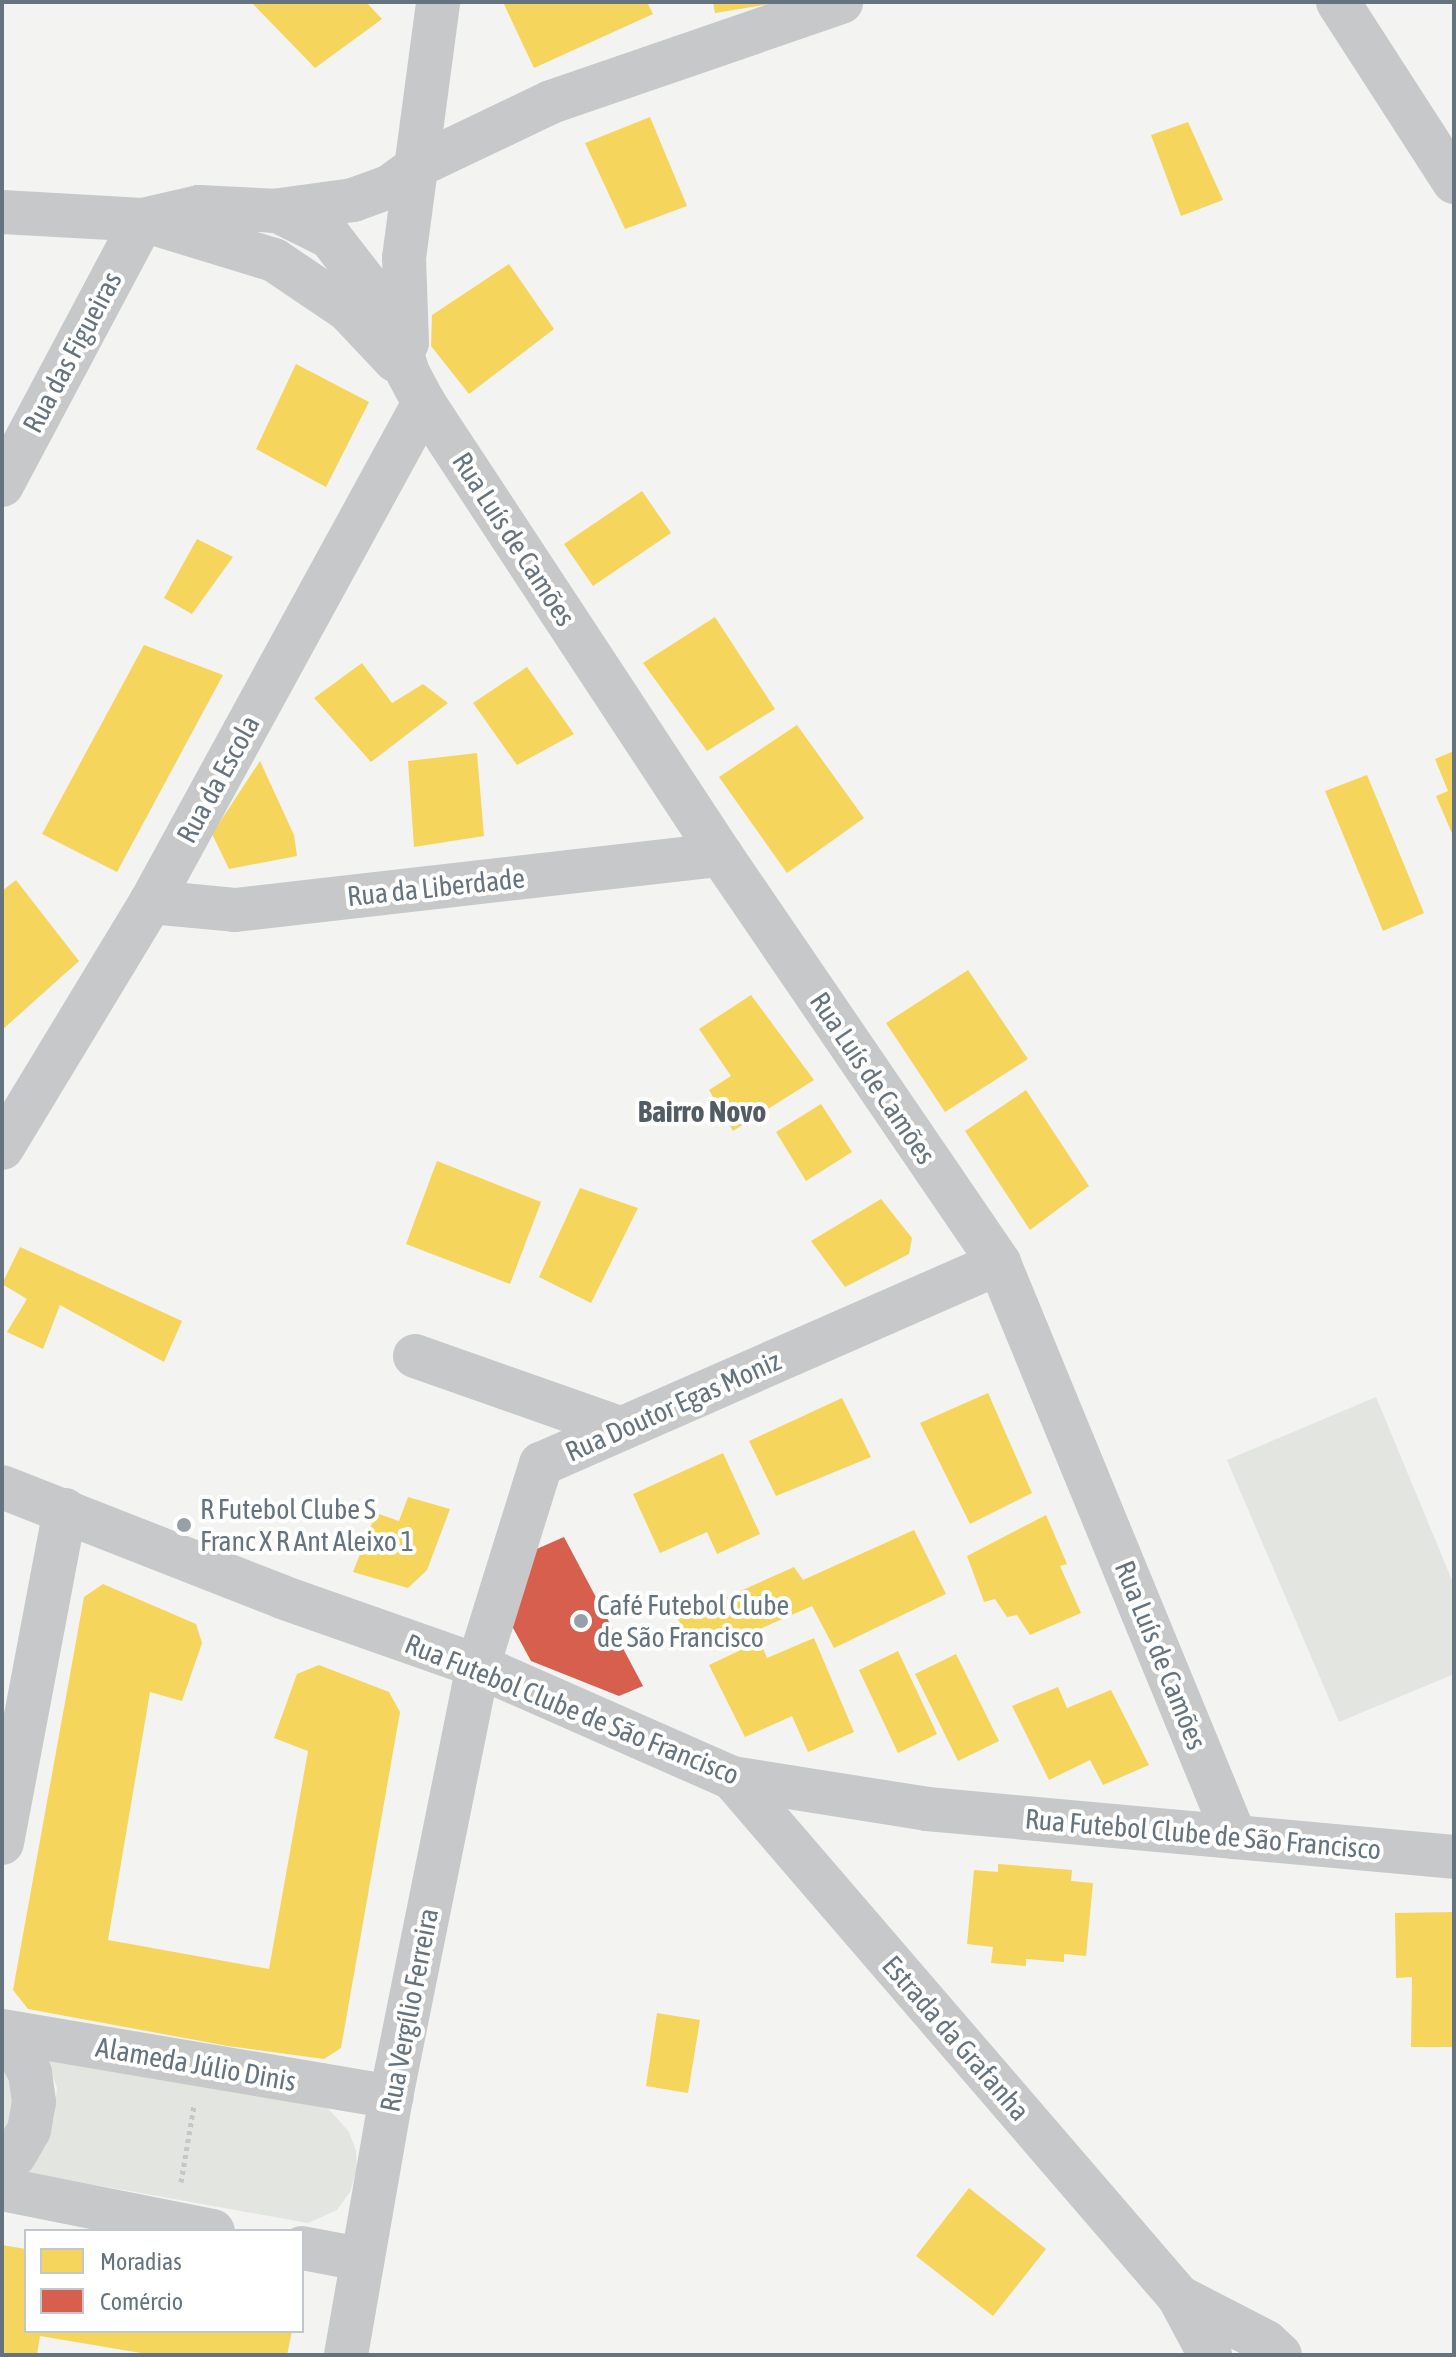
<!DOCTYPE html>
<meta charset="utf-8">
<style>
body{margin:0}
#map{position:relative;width:1456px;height:2357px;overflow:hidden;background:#f3f3f1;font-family:"Asap Condensed",sans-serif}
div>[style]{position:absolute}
.green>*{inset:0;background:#e2e5e0}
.homes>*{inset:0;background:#f6d55c}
.shops>*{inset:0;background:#d6604d}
.path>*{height:5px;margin-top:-2.5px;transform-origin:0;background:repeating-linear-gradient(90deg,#c5c6c6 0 4px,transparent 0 8px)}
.minor>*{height:44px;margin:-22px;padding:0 22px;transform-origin:22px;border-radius:22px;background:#c7c8c9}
.tertiary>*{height:44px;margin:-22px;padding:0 22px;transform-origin:22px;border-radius:22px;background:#c7c8c9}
.dots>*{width:22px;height:22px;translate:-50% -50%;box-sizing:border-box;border:4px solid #fff;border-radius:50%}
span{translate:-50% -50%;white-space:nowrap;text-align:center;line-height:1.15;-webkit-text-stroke:8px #fff;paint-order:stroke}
.street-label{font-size:28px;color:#65737f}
.poi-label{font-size:28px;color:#65737f}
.left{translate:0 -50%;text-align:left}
.neighbourhood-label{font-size:30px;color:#525c65;font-weight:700}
.frame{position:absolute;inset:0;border:4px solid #65737f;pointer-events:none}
.legend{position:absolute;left:24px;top:2229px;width:280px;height:104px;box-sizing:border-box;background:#fff;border:2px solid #c1c7cc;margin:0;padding:10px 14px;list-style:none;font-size:24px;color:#65737f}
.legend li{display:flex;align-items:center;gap:16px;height:40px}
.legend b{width:40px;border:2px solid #c1c7cc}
</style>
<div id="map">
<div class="green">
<i style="clip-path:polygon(1376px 1397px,1454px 1585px,1454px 1674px,1339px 1722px,1227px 1460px)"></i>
<i style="clip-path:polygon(47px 2059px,326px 2106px,349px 2132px,356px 2151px,357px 2169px,350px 2192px,337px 2210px,308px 2223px,24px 2172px,45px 2144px,54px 2119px,57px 2088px)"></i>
<i style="clip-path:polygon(2px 2062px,11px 2077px,13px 2117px,2px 2137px)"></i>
</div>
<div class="homes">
<i style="clip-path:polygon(251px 2px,366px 2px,382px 19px,315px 68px)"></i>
<i style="clip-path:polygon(503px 2px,647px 2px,653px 14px,534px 68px)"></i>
<i style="clip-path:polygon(713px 2px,770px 2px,770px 4px,715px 13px)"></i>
<i style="clip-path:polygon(650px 117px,687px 206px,625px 229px,585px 143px)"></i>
<i style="clip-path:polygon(1188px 122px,1223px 200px,1181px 216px,1151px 135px)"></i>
<i style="clip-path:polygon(509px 264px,554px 329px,469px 394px,431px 346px,432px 315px)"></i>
<i style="clip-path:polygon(296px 364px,369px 402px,326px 487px,256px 449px)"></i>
<i style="clip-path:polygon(642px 491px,671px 533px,593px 586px,564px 544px)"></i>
<i style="clip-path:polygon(197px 539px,233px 557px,192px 614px,164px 598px)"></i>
<i style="clip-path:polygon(715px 617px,775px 709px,707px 751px,643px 663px)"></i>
<i style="clip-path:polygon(144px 645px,223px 675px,117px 872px,42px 834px)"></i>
<i style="clip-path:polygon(362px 663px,392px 703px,423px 684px,448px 703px,371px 762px,314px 698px)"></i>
<i style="clip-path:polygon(527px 667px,574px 734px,517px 765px,473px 703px)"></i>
<i style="clip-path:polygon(797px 725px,864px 818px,787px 873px,719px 777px)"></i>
<i style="clip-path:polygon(1454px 751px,1454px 838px,1436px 796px,1448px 791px,1435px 759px)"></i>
<i style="clip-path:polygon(477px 753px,484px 836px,414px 847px,408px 761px)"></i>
<i style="clip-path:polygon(260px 761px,294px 835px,297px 856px,229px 869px,212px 834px)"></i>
<i style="clip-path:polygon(1367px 775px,1424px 913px,1383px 931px,1325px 791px)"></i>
<i style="clip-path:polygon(16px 880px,79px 961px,2px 1030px,2px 891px)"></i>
<i style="clip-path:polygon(968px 970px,1028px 1059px,945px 1112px,886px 1023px)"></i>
<i style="clip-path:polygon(751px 995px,814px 1080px,733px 1131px,709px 1090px,731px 1076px,699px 1029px)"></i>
<i style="clip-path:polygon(1026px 1090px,1089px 1186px,1030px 1230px,965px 1131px)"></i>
<i style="clip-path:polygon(821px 1104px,852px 1152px,806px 1181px,776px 1132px)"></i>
<i style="clip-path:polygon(437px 1161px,541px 1202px,510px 1284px,406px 1244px)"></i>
<i style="clip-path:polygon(580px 1188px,638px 1208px,591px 1303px,539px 1277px)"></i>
<i style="clip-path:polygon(881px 1199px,912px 1238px,909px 1254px,845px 1287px,811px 1241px)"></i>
<i style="clip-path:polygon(20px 1247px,182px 1321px,164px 1362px,60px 1305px,43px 1349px,7px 1332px,27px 1299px,2px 1284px)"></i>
<i style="clip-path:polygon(988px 1393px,1032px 1493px,970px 1524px,920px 1423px)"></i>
<i style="clip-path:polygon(842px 1398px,871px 1457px,776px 1496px,749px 1441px)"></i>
<i style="clip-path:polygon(723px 1453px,760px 1534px,717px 1554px,707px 1532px,660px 1553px,633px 1494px)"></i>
<i style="clip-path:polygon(408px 1497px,450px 1509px,427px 1570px,408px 1588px,353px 1572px,376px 1513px,399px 1521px)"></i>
<i style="clip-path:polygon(1046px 1515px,1067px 1564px,1060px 1566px,1081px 1613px,1030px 1635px,1017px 1615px,1007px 1617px,995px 1599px,984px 1602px,967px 1556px)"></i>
<i style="clip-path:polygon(914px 1530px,946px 1594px,834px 1648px,812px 1606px,753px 1632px,751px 1628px,693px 1649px,678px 1619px,794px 1567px,803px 1580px)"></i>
<i style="clip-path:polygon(103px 1584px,196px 1624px,202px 1643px,182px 1701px,150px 1692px,108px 1940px,269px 1969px,308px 1751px,274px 1738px,297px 1674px,319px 1665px,389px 1692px,400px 1712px,341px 2048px,324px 2059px,228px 2046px,28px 2009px,13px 1990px,84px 1597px)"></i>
<i style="clip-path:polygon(814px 1638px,854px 1732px,808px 1752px,792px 1716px,745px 1737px,709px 1665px,760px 1641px,767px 1658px)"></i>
<i style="clip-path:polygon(898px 1651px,937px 1734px,898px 1753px,859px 1670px)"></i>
<i style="clip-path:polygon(956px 1654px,999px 1741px,958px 1761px,915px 1674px)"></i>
<i style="clip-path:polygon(1058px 1687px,1067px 1708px,1111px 1690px,1149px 1765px,1103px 1785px,1090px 1760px,1049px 1780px,1012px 1706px)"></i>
<i style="clip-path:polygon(998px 1864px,1072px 1870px,1071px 1881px,1093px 1883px,1086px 1956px,1064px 1954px,1064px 1962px,1026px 1959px,1026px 1966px,991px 1963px,993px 1947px,967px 1944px,974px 1870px,998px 1872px)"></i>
<i style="clip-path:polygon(1454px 1912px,1452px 2047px,1411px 2047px,1412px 1977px,1396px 1978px,1395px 1913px)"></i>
<i style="clip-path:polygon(657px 2013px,700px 2020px,688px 2093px,646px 2086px)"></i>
<i style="clip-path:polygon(969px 2188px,1046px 2249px,993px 2316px,916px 2256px)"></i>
<i style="clip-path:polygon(2px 2245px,26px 2249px,26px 2331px,292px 2331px,287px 2355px,153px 2355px,40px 2336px,37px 2355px,2px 2355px)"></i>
</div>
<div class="shops">
<i style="clip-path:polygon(564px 1537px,643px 1686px,619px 1696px,531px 1661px,512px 1626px,532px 1551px)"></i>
</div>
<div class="path">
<i style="left:181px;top:2182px;width:78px;rotate:-80.4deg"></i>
</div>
<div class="minor">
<i style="left:1338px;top:2px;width:214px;rotate:57.2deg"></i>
<i style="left:273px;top:211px;width:81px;rotate:-7.8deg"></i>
<i style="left:353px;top:200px;width:38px;rotate:-20deg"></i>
<i style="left:389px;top:187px;width:37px;rotate:-36deg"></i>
<i style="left:419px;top:165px;width:146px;rotate:-25.5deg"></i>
<i style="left:551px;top:102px;width:307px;rotate:-19deg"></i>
<i style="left:2px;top:212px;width:141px;rotate:3.2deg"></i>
<i style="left:143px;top:220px;width:137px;rotate:17deg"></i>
<i style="left:274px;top:260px;width:89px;rotate:34deg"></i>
<i style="left:348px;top:310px;width:69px;rotate:46.8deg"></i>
<i style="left:143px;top:220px;width:57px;rotate:-13.1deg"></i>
<i style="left:199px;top:207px;width:79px;rotate:2.9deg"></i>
<i style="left:278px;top:211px;width:58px;rotate:26.6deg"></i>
<i style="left:330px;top:237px;width:96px;rotate:52.2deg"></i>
<i style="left:389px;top:313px;width:63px;rotate:72.4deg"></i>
<i style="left:408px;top:373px;width:34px;rotate:62deg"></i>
<i style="left:424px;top:403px;width:541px;rotate:56.69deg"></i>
<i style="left:721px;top:855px;width:494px;rotate:55.7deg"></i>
<i style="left:999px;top:1263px;width:621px;rotate:67.65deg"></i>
<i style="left:407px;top:343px;width:85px;rotate:-92deg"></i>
<i style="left:404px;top:258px;width:258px;rotate:-82.4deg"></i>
<i style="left:2px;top:485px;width:300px;rotate:-62deg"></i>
<i style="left:151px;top:902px;width:84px;rotate:5.4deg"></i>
<i style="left:235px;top:910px;width:489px;rotate:-6.5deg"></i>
<i style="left:2px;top:1148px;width:288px;rotate:-58.8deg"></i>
<i style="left:151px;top:902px;width:569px;rotate:-61.32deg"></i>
<i style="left:415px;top:1356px;width:219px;rotate:19.4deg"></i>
<i style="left:732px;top:1778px;width:685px;rotate:49.26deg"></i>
<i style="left:1179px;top:2297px;width:66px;rotate:61.9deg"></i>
<i style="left:2px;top:1843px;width:339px;rotate:-79.3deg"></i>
<i style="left:2px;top:2031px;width:395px;rotate:9.6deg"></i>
<i style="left:2px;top:2036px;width:18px;rotate:41deg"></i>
<i style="left:16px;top:2048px;width:29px;rotate:61deg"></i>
<i style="left:30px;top:2073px;width:29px;rotate:82deg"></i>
<i style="left:34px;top:2102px;width:28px;rotate:100deg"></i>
<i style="left:29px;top:2130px;width:28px;rotate:120deg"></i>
<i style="left:15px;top:2154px;width:16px;rotate:142deg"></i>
<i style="left:2px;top:2189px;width:215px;rotate:11.3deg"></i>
<i style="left:302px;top:2248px;width:60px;rotate:10.6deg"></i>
<i style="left:1179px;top:2297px;width:98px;rotate:27.3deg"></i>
<i style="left:1266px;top:2342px;width:19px;rotate:43deg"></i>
<i style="left:346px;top:2355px;width:262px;rotate:-80.1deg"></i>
<i style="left:391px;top:2097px;width:440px;rotate:-78.6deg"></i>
<i style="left:478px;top:1666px;width:212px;rotate:-72.7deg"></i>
<i style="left:541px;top:1464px;width:500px;rotate:-23.69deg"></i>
</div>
<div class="tertiary">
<i style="left:2px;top:1487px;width:301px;rotate:21.4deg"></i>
<i style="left:282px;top:1597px;width:208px;rotate:19.4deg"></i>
<i style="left:478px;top:1666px;width:278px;rotate:23.8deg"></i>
<i style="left:732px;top:1778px;width:197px;rotate:9deg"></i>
<i style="left:927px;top:1809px;width:529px;rotate:5.2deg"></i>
</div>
<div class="dots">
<i style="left:184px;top:1525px;background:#97a0a7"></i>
<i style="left:581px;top:1621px;background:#97a0a7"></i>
</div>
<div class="street-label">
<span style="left:72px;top:352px;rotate:-62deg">Rua das Figueiras</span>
<span style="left:514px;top:539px;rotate:57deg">Rua Luís de Camões</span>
<span style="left:218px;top:779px;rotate:-61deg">Rua da Escola</span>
<span style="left:436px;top:887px;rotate:-6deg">Rua da Liberdade</span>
<span style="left:873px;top:1078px;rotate:56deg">Rua Luís de Camões</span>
<span style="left:673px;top:1406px;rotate:-24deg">Rua Doutor Egas Moniz</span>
<span style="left:1161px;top:1655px;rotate:68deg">Rua Luís de Camões</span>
<span style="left:572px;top:1709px;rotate:22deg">Rua Futebol Clube de São Francisco</span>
<span style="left:1203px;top:1834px;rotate:5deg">Rua Futebol Clube de São Francisco</span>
<span style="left:409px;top:2010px;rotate:-79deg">Rua Vergílio Ferreira</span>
<span style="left:956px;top:2038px;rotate:49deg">Estrada da Grafanha</span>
<span style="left:196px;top:2064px;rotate:10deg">Alameda Júlio Dinis</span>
</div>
<div class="poi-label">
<span class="left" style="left:200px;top:1525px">R Futebol Clube S<br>Franc X R Ant Aleixo 1</span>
<span class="left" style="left:597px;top:1621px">Café Futebol Clube<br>de São Francisco</span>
</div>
<div class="neighbourhood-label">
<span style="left:702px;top:1111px">Bairro Novo</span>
</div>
<div class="frame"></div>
<ul class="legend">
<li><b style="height:22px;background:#f6d55c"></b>Moradias</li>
<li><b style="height:22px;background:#d6604d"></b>Comércio</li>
</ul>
</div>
